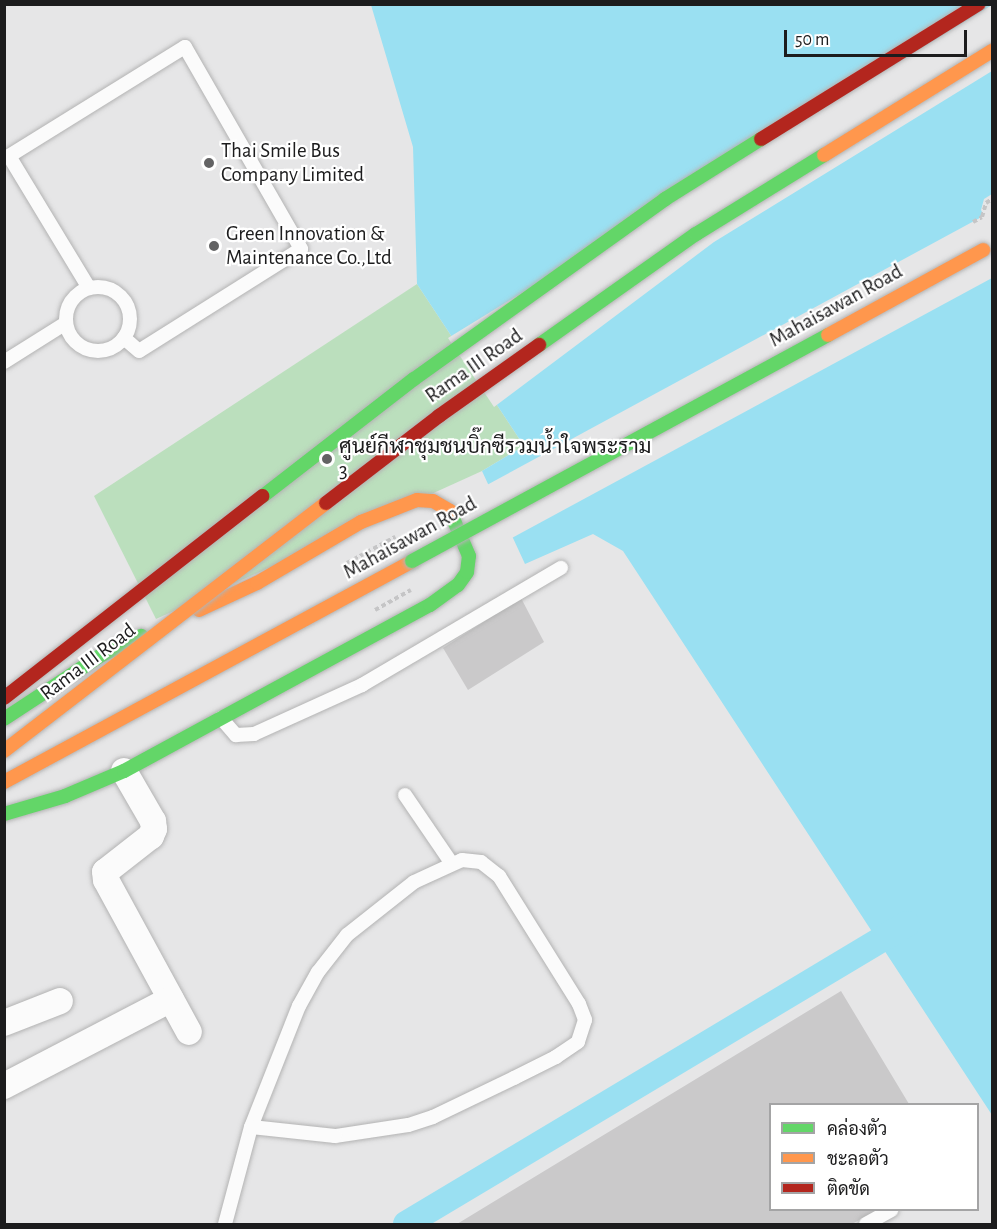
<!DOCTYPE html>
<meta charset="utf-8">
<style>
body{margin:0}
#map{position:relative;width:997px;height:1229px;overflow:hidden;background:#e6e6e7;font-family:"Alegreya Sans",Sarabun,sans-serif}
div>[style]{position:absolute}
.green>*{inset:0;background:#bbdfbd}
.water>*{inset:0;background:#9ae0f2}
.pier>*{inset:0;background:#e6e6e7}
.canal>*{height:26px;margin:-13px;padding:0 13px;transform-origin:13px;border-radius:13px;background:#9ae0f2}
.building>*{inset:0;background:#cac9ca}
.roads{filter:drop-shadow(0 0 2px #b3b3b3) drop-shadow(0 0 2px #b3b3b3)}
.lane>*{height:14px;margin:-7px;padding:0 7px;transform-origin:7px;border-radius:7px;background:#fbfbfb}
.lane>.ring{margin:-7px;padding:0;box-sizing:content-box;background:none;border:14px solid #fbfbfb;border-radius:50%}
.street>*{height:26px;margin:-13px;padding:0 13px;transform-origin:13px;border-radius:13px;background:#fbfbfb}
.fast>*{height:14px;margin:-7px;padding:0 7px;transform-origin:7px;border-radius:7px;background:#63d668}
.slow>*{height:14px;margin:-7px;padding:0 7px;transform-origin:7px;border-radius:7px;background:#ff974d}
.jam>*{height:14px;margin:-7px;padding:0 7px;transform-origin:7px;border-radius:7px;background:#b3261e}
.path-bridge>*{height:4px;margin-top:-2px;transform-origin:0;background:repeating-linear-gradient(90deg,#c5c5c6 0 4.5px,transparent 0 7.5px)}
.bridges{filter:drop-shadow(0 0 2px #b3b3b3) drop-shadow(0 0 2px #b3b3b3)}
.fast-bridge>*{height:14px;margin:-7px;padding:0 7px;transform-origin:7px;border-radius:7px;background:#63d668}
.slow-bridge>*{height:14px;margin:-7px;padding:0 7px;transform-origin:7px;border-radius:7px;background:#ff974d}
.jam-bridge>*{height:14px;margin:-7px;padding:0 7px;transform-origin:7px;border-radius:7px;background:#b3261e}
.dots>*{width:16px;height:16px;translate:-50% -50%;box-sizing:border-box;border:3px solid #fff;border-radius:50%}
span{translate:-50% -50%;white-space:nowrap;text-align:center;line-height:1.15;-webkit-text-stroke:4.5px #fff;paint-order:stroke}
.poi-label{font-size:21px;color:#1c1c1d}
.left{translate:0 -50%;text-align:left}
.street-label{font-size:21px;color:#1c1c1d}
.frame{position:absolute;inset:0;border:6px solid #1c1c1d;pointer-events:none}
.legend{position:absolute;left:769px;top:1103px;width:210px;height:108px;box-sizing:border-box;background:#fff;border:2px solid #a4a4a5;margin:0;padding:8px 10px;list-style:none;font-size:18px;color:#1c1c1d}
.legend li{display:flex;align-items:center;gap:12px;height:30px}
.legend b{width:30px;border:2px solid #a4a4a5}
.scale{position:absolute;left:784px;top:30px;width:183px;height:27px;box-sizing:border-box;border:3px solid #1c1c1d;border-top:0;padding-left:8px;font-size:18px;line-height:21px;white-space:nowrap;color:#1c1c1d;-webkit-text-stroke:4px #fff;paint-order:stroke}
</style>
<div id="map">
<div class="green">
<i style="clip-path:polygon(417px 284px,524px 446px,482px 471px,156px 619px,94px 496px)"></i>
</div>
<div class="water">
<i style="clip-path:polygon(371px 5px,992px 5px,992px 194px,984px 199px,981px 210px,992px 231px,992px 1115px,623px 551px,593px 534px,525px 564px,482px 471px,524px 446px,417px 284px,413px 147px)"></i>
</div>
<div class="pier">
<i style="clip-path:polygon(992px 5px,992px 71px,714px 242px,494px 407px,448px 338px)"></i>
<i style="clip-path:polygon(987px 214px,992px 225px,992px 278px,510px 539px,485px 486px)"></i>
</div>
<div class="canal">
<i style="left:406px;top:1224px;width:584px;rotate:-30.91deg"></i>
</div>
<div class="building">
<i style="clip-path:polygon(521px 598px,544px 642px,468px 690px,443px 648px)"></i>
<i style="clip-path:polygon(841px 991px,909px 1104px,770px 1104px,770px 1210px,877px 1210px,852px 1224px,457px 1224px)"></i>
</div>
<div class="roads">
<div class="lane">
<i class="ring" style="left:66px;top:287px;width:50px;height:50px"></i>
<i style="left:89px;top:288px;width:154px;rotate:-121.2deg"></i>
<i style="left:9px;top:156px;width:207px;rotate:-31.8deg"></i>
<i style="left:185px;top:47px;width:233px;rotate:60.1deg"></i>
<i style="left:301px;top:249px;width:191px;rotate:147.8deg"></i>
<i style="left:139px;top:351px;width:20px;rotate:-139deg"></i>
<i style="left:4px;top:362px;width:73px;rotate:-32.2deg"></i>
<i style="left:221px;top:718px;width:23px;rotate:49deg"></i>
<i style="left:236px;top:735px;width:18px;rotate:-3deg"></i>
<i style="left:254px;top:734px;width:119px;rotate:-24.4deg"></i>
<i style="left:362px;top:685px;width:231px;rotate:-30.5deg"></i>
<i style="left:405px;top:795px;width:83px;rotate:55.7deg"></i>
<i style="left:225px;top:1224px;width:100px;rotate:-75deg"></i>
<i style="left:251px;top:1127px;width:130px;rotate:-68.4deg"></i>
<i style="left:299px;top:1006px;width:39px;rotate:-61deg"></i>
<i style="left:318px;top:972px;width:47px;rotate:-51.9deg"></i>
<i style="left:347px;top:935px;width:85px;rotate:-38.3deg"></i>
<i style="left:414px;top:882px;width:53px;rotate:-24.6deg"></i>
<i style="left:462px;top:860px;width:19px;rotate:6deg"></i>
<i style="left:481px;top:862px;width:23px;rotate:38deg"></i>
<i style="left:499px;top:876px;width:151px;rotate:58deg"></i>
<i style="left:579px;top:1004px;width:17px;rotate:69deg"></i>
<i style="left:585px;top:1020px;width:23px;rotate:108deg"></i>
<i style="left:578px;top:1042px;width:27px;rotate:146deg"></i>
<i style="left:556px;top:1057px;width:47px;rotate:153.4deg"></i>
<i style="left:514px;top:1078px;width:90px;rotate:154.3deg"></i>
<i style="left:433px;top:1117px;width:26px;rotate:162deg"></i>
<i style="left:408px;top:1125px;width:74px;rotate:171.4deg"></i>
<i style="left:335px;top:1136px;width:84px;rotate:-173.9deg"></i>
<i style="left:866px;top:1224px;width:29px;rotate:-29deg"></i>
</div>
<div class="street">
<i style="left:124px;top:771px;width:58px;rotate:59.9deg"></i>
<i style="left:153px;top:821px;width:8px;rotate:83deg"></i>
<i style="left:154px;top:829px;width:8px;rotate:113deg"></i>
<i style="left:151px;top:836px;width:58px;rotate:142deg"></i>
<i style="left:105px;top:872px;width:8px;rotate:83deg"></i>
<i style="left:106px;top:880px;width:173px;rotate:61.4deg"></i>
<i style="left:4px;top:1023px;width:60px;rotate:-21.4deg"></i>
<i style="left:4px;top:1086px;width:188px;rotate:-27.5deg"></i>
</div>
<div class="fast">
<i style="left:263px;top:496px;width:191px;rotate:-37.8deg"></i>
<i style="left:414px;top:379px;width:309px;rotate:-35.6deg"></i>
<i style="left:665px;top:199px;width:113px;rotate:-32deg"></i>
<i style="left:4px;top:719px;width:115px;rotate:-33.3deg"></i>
<i style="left:100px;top:656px;width:46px;rotate:-26deg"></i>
<i style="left:4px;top:814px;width:64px;rotate:-16.4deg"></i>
<i style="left:65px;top:796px;width:64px;rotate:-23deg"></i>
<i style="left:124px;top:771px;width:348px;rotate:-28.5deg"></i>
<i style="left:430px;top:605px;width:34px;rotate:-36deg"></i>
<i style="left:458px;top:585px;width:16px;rotate:-55deg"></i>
<i style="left:467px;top:572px;width:16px;rotate:-83deg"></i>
<i style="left:469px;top:556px;width:43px;rotate:-113deg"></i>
</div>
<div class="slow">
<i style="left:199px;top:610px;width:64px;rotate:-25deg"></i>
<i style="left:257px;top:583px;width:121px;rotate:-30.4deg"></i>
<i style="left:361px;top:522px;width:60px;rotate:-21.4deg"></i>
<i style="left:417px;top:500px;width:16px;rotate:4deg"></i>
<i style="left:433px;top:501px;width:20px;rotate:30deg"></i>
<i style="left:450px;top:511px;width:5px;rotate:68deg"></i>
<i style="left:4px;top:782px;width:464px;rotate:-28.4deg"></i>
</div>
<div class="jam">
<i style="left:761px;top:139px;width:256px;rotate:-31.8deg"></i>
<i style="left:4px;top:698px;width:328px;rotate:-38deg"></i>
</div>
</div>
<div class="path-bridge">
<i style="left:973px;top:222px;width:10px;rotate:-29deg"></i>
<i style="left:982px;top:217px;width:15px;rotate:-74deg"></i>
<i style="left:986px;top:203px;width:7px;rotate:-34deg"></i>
<i style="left:347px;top:563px;width:55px;rotate:-28.4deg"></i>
<i style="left:375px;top:610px;width:41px;rotate:-29.1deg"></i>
</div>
<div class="bridges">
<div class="fast-bridge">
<i style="left:539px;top:345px;width:192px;rotate:-35.3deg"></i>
<i style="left:696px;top:234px;width:150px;rotate:-31.7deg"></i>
<i style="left:412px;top:561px;width:473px;rotate:-28.5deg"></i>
</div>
<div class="slow-bridge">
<i style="left:824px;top:155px;width:198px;rotate:-31.8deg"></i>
<i style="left:828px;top:335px;width:177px;rotate:-28.7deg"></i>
<i style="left:4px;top:751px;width:406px;rotate:-37.6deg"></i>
</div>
<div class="jam-bridge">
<i style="left:326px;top:503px;width:143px;rotate:-37.6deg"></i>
<i style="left:439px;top:416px;width:123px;rotate:-35.4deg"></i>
</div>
</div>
<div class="dots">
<i style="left:209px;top:163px;background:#636364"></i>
<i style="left:214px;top:246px;background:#636364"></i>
<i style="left:327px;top:459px;background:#636364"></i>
</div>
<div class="poi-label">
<span class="left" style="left:221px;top:163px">Thai Smile Bus<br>Company Limited</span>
<span class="left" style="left:226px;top:246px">Green Innovation &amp;<br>Maintenance Co.,Ltd</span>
<span class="left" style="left:339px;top:459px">ศูนย์กีฬาชุมชนบิ๊กซีรวมน้ำใจพระราม<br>3</span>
</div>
<div class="street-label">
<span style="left:836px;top:306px;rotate:-29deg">Mahaisawan Road</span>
<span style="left:474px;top:366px;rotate:-35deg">Rama III Road</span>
<span style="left:410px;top:538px;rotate:-29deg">Mahaisawan Road</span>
<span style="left:88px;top:662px;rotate:-37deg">Rama III Road</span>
</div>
<div class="frame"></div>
<ul class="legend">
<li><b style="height:8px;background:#63d668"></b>คล่องตัว</li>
<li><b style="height:8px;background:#ff974d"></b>ชะลอตัว</li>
<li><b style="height:8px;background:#b3261e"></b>ติดขัด</li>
</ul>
<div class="scale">50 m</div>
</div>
